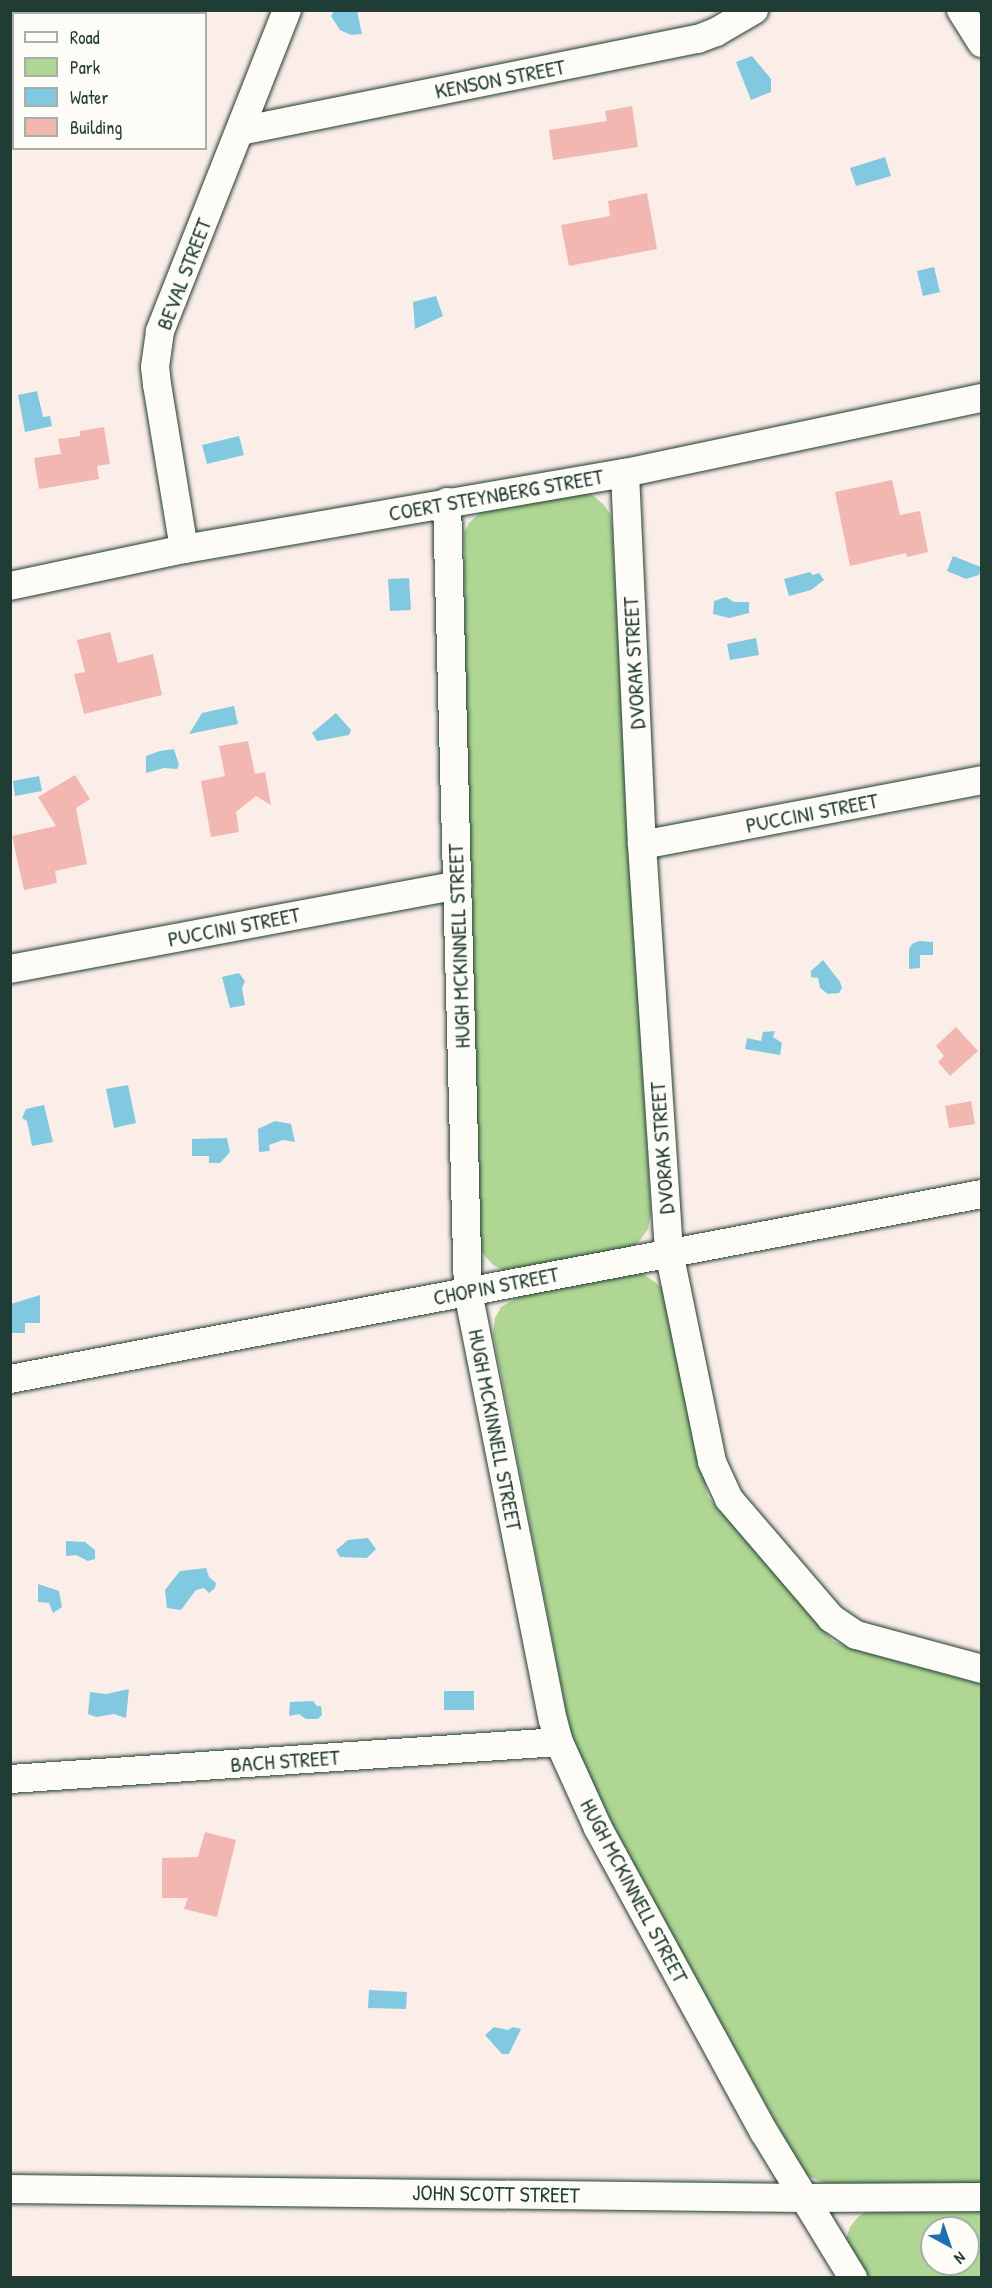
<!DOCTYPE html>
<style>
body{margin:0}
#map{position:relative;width:992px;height:2288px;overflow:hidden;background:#fbeee9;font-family:"Patrick Hand",sans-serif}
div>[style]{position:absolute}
.green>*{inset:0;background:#afd793}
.water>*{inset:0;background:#81c9e1}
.stream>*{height:8px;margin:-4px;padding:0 4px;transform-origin:4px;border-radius:4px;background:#81c9e1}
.building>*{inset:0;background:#f2b7b1}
.roads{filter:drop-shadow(0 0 2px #1f3d34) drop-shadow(0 0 2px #1f3d34)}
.street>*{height:28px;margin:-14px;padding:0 14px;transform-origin:14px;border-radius:14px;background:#fdfcf7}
span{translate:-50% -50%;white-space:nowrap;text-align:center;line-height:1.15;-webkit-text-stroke:6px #fdfcf7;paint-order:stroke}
.street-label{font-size:22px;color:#1f3d34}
.frame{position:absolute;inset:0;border:12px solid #1f3d34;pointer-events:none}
.legend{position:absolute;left:12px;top:12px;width:195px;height:138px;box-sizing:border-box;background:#fdfcf7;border:2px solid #a4b0a9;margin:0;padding:8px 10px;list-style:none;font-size:18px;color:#1f3d34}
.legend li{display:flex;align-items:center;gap:12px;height:30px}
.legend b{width:30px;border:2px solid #a4b0a9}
.north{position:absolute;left:920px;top:2216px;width:60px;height:60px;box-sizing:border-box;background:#fdfcf7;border:2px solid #a4b0a9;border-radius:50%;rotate:140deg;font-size:16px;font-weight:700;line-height:24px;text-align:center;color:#1f3d34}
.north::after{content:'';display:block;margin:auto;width:21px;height:27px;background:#1f6fb2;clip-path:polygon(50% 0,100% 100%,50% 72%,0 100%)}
</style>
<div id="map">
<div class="green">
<i style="clip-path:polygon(589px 492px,604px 505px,610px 514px,612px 527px,651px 1213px,648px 1229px,638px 1243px,627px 1249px,504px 1271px,493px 1265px,477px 1247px,467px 918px,464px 533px,469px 523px,484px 509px)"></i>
<i style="clip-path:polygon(642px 1273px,663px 1288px,708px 1497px,833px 1641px,856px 1650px,981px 1684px,981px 2184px,826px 2183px,805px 2175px,580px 1768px,571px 1736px,493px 1333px,495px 1318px,501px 1307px,522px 1295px)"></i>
<i style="clip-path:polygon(evenodd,874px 2212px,981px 2212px,981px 2277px,869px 2277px,850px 2251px,846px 2239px,850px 2227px,858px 2217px,864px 2213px,874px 2212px,932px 2228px,968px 2228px,968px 2264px,932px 2264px,932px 2228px)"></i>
</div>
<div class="water">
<i style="clip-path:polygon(334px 11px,357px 11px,362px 34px,351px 35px,340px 30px,331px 16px)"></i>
<i style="clip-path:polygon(752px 56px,771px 79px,771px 92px,751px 100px,736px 62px)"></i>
<i style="clip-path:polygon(885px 157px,891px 176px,856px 186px,850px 168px)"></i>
<i style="clip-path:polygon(934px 267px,940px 292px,923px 296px,917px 271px)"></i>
<i style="clip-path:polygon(436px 296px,443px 316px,415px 329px,413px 302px)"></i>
<i style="clip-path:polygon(37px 391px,43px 417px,50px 416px,52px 426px,25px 432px,18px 395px)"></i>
<i style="clip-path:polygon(239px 436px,244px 455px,207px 464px,202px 445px)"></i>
<i style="clip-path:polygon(953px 556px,981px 567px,979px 575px,966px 579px,947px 571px)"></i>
<i style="clip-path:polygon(810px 572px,813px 575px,819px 573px,824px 580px,811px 590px,789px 596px,784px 579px)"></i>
<i style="clip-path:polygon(409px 578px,411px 610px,390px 611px,388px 579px)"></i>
<i style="clip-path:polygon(726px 597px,734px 602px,749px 602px,749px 613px,729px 618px,713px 614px,714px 601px)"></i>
<i style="clip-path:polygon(756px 638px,759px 655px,730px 660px,727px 644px)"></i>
<i style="clip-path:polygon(234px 706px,238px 724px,189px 734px,202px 713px)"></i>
<i style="clip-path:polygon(336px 713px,351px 730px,349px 735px,317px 741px,312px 733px)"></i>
<i style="clip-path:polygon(174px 749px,179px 765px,177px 769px,164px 768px,146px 773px,146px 756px,160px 751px)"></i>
<i style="clip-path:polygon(39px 776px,42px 791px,15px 796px,13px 781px)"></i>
<i style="clip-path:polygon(919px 941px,933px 942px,933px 955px,920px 955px,920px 968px,909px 969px,909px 949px,912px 944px)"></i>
<i style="clip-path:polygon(823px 960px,840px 982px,842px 988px,839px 993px,828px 994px,820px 988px,818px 978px,811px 977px,811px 971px)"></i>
<i style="clip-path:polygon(239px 973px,245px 981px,242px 988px,245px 1005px,230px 1008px,222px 977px)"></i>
<i style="clip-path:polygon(775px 1031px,773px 1037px,782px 1043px,780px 1055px,745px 1049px,747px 1038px,761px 1041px,763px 1032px)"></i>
<i style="clip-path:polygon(128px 1085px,136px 1123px,114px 1128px,106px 1089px)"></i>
<i style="clip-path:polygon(44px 1105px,53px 1142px,32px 1146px,27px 1121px,22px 1118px,26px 1109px)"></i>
<i style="clip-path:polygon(275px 1121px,291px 1124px,295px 1142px,283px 1140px,269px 1145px,270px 1151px,259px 1152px,258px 1129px)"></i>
<i style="clip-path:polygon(227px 1138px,230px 1152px,220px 1163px,209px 1163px,209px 1156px,192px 1156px,192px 1139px)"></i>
<i style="clip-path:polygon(40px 1295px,40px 1323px,25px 1323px,25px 1333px,11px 1333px,11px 1304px)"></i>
<i style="clip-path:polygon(368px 1538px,376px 1549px,367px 1558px,340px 1557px,336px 1550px,348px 1540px)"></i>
<i style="clip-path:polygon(66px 1541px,85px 1542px,95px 1550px,95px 1559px,88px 1561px,76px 1555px,66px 1556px)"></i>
<i style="clip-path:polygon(206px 1568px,209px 1577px,216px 1583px,215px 1588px,209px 1593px,204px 1588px,196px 1590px,181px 1610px,167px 1608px,165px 1590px,180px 1571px)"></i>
<i style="clip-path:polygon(38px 1584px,59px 1591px,62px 1607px,53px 1613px,49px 1603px,38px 1602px)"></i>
<i style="clip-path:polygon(129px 1689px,126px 1718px,114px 1714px,96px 1717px,88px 1714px,90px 1692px,106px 1694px)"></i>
<i style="clip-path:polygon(444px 1691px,474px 1691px,474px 1710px,444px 1710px)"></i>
<i style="clip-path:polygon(313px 1701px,317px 1706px,321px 1706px,322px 1715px,318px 1719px,306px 1719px,299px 1714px,289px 1716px,290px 1702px)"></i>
<i style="clip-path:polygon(369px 1990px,407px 1992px,406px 2009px,368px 2008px)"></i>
<i style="clip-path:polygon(494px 2027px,508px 2030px,513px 2027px,521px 2029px,509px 2054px,502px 2054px,485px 2035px)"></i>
</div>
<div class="stream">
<i style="left:25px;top:14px;width:4px;rotate:-76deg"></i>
<i style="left:10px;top:51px;width:9px;rotate:-63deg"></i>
</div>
<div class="building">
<i style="clip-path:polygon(632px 106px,638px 147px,553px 160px,549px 130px,607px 121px,605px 111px)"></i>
<i style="clip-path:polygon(647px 193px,657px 249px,569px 266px,561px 225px,610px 216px,608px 201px)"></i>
<i style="clip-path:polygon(104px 427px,110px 464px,97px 466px,99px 479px,39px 489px,34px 458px,61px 454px,58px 439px,80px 436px,80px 431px)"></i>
<i style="clip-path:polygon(892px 480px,900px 515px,920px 511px,928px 552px,907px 557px,906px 553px,850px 566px,835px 492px)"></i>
<i style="clip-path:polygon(110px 632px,118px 663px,153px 654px,162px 695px,84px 714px,74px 674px,85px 672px,77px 640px)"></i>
<i style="clip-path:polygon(248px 741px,255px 774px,265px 772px,271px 805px,256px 796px,236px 812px,239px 832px,211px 837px,201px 781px,225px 776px,219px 746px)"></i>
<i style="clip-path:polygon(75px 775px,90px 799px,76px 808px,87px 864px,55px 871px,57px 883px,24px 890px,12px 836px,56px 826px,38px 797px)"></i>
<i style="clip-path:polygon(956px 1027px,978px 1051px,950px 1076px,938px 1062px,944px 1056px,936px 1046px)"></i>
<i style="clip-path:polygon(971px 1101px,975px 1124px,949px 1128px,945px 1106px)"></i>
<i style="clip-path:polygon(205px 1832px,236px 1840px,217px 1917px,184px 1909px,188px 1898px,162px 1898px,162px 1858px,198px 1857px)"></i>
</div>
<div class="roads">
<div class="street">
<i style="left:961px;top:10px;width:39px;rotate:58deg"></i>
<i style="left:240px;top:131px;width:467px;rotate:-11.4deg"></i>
<i style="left:698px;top:39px;width:19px;rotate:-21deg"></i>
<i style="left:716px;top:32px;width:44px;rotate:-30.1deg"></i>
<i style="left:625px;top:473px;width:372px;rotate:87.4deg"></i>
<i style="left:642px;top:845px;width:408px;rotate:86.2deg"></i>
<i style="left:669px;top:1252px;width:214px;rotate:78.4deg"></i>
<i style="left:712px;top:1462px;width:41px;rotate:65.3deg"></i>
<i style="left:729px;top:1499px;width:157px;rotate:49.4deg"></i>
<i style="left:831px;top:1618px;width:30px;rotate:34deg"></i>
<i style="left:856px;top:1635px;width:131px;rotate:15.1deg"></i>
<i style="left:447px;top:502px;width:790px;rotate:88.48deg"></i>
<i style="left:468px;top:1292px;width:436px;rotate:78.8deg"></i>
<i style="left:553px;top:1720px;width:23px;rotate:75deg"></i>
<i style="left:559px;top:1742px;width:94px;rotate:65.6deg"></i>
<i style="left:598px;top:1828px;width:346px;rotate:61.4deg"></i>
<i style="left:764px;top:2132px;width:171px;rotate:58.6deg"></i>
<i style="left:184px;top:549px;width:166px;rotate:-99.3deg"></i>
<i style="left:157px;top:385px;width:18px;rotate:-96deg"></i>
<i style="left:155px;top:367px;width:36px;rotate:-82deg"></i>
<i style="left:160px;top:331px;width:345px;rotate:-68.4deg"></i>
<i style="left:10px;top:586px;width:178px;rotate:-12deg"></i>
<i style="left:184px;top:549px;width:448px;rotate:-9.8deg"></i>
<i style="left:625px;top:473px;width:365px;rotate:-11.9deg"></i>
<i style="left:642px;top:845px;width:346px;rotate:-10.8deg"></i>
<i style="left:10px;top:969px;width:455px;rotate:-10.6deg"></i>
<i style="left:10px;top:1379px;width:989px;rotate:-10.78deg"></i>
<i style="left:10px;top:1779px;width:550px;rotate:-3.86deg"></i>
<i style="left:10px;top:2189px;width:794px;rotate:0.65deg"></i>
<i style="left:804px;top:2198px;width:178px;rotate:-0.3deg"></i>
</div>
</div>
<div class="street-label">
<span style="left:500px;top:79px;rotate:-11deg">KENSON STREET</span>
<span style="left:184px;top:274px;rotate:-69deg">BEVAL STREET</span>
<span style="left:496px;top:495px;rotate:-10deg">COERT STEYNBERG STREET</span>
<span style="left:634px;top:663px;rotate:-93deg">DVORAK STREET</span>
<span style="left:812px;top:813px;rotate:-11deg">PUCCINI STREET</span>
<span style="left:234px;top:927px;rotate:-11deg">PUCCINI STREET</span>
<span style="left:459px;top:946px;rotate:-92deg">HUGH MCKINNELL STREET</span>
<span style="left:662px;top:1148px;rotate:-94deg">DVORAK STREET</span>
<span style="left:496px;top:1286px;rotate:-11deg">CHOPIN STREET</span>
<span style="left:495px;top:1430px;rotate:79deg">HUGH MCKINNELL STREET</span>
<span style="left:285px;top:1761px;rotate:-4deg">BACH STREET</span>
<span style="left:634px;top:1891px;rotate:62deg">HUGH MCKINNELL STREET</span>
<span style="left:496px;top:2194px;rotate:1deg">JOHN SCOTT STREET</span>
</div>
<div class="frame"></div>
<ul class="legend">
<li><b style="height:8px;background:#fdfcf7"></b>Road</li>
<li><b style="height:16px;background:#afd793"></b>Park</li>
<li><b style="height:16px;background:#81c9e1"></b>Water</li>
<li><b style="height:16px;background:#f2b7b1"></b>Building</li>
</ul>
<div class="north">N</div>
</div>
